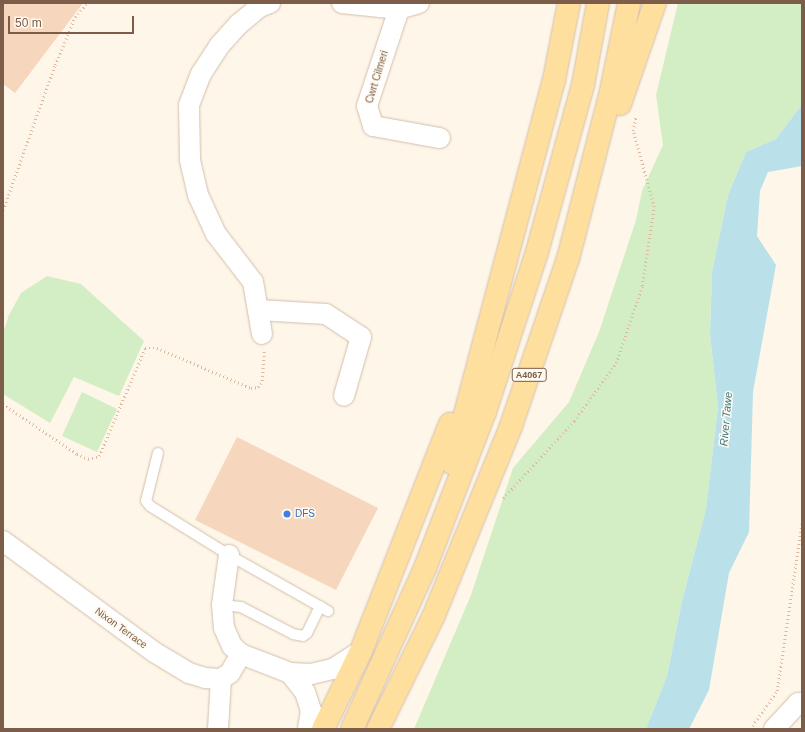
<!DOCTYPE html>
<style>
body{margin:0}
#map{position:relative;width:805px;height:732px;overflow:hidden;background:#fef6e8;font-family:Arial,sans-serif}
div>[style]{position:absolute}
.green>*{inset:0;background:#d3eec4}
.water>*{inset:0;background:#bae1ea}
.building>*{inset:0;background:#f6d6bd}
.path>*{height:2.5px;margin-top:-1.25px;transform-origin:0;background:repeating-linear-gradient(90deg,#dcb99f 0 1px,transparent 0 4px)}
.roads{filter:drop-shadow(0 0 1px #d2beac) drop-shadow(0 0 1px #d2beac)}
.service>*{height:10px;margin:-5px;padding:0 5px;transform-origin:5px;border-radius:5px;background:#fff}
.minor>*{height:20px;margin:-10px;padding:0 10px;transform-origin:10px;border-radius:10px;background:#fff}
.primary>*{height:22px;margin:-11px;padding:0 11px;transform-origin:11px;border-radius:11px;background:#ffdf9e}
.dots>*{width:11px;height:11px;translate:-50% -50%;box-sizing:border-box;border:2px solid #fffaf0;border-radius:50%}
span{translate:-50% -50%;white-space:nowrap;text-align:center;line-height:1.15;-webkit-text-stroke:3px #fffaf0;paint-order:stroke}
.shield-label span{padding:1px 3px;background:#fffaf0;border:1px solid;border-radius:3px;-webkit-text-stroke-width:0}
.shield-label{font-size:9px;color:#7b5d49;font-weight:700}
.street-label{font-size:10px;color:#7b5d49}
.shop-label{font-size:10px;color:#366cbe}
.left{translate:0 -50%;text-align:left}
.water-label{font-size:11px;color:#3e7988;font-style:italic}
.frame{position:absolute;inset:0;border:4px solid #7b5d49;pointer-events:none}
.scale{position:absolute;left:8px;top:16px;width:126px;height:18px;box-sizing:border-box;border:2px solid #7b5d49;border-top:0;padding-left:5px;font-size:12px;line-height:14px;white-space:nowrap;color:#7b5d49;-webkit-text-stroke:3px #fffaf0;paint-order:stroke}
</style>
<div id="map">
<div class="green">
<i style="clip-path:polygon(678px 3px,802px 3px,802px 104px,776px 139px,746px 152px,728px 195px,712px 272px,710px 335px,718px 407px,706px 509px,682px 601px,667px 676px,646px 729px,414px 729px,471px 595px,513px 468px,569px 402px,599px 332px,636px 220px,642px 191px,663px 145px,656px 95px)"></i>
<i style="clip-path:polygon(47px 276px,81px 284px,144px 341px,119px 396px,74px 377px,50px 423px,3px 394px,3px 333px,9px 315px,21px 293px)"></i>
<i style="clip-path:polygon(82px 392px,117px 409px,97px 452px,62px 436px)"></i>
</div>
<div class="water">
<i style="clip-path:polygon(802px 104px,802px 166px,768px 172px,760px 191px,757px 236px,776px 265px,753px 392px,749px 532px,729px 573px,709px 690px,689px 729px,646px 729px,667px 676px,682px 601px,706px 509px,718px 407px,710px 335px,712px 272px,728px 195px,746px 152px,776px 139px)"></i>
</div>
<div class="building">
<i style="clip-path:polygon(3px 3px,83px 3px,15px 93px,3px 84px)"></i>
<i style="clip-path:polygon(237px 437px,378px 508px,336px 590px,195px 520px)"></i>
</div>
<div class="path">
<i style="left:3px;top:210px;width:154px;rotate:-70.3deg"></i>
<i style="left:55px;top:65px;width:52px;rotate:-67.4deg"></i>
<i style="left:75px;top:17px;width:18px;rotate:-49deg"></i>
<i style="left:3px;top:404px;width:89px;rotate:34deg"></i>
<i style="left:77px;top:454px;width:12px;rotate:24deg"></i>
<i style="left:88px;top:459px;width:11px;rotate:-15deg"></i>
<i style="left:99px;top:456px;width:117px;rotate:-66.9deg"></i>
<i style="left:145px;top:348px;width:12px"></i>
<i style="left:157px;top:348px;width:102px;rotate:23.1deg"></i>
<i style="left:251px;top:388px;width:7px;rotate:-8deg"></i>
<i style="left:258px;top:387px;width:7px;rotate:-56deg"></i>
<i style="left:262px;top:381px;width:31px;rotate:-86deg"></i>
<i style="left:503px;top:498px;width:105px;rotate:-47.3deg"></i>
<i style="left:574px;top:421px;width:72px;rotate:-54.1deg"></i>
<i style="left:616px;top:363px;width:81px;rotate:-71.3deg"></i>
<i style="left:642px;top:286px;width:80px;rotate:-81.4deg"></i>
<i style="left:654px;top:207px;width:79px;rotate:-105.4deg"></i>
<i style="left:633px;top:131px;width:15px;rotate:-79deg"></i>
<i style="left:750px;top:729px;width:47px;rotate:-54.6deg"></i>
<i style="left:777px;top:691px;width:172px;rotate:-81.6deg"></i>
</div>
<div class="roads">
<div class="service">
<i style="left:158px;top:453px;width:49px;rotate:104deg"></i>
<i style="left:146px;top:501px;width:6px;rotate:51deg"></i>
<i style="left:150px;top:506px;width:93px;rotate:31.8deg"></i>
<i style="left:229px;top:555px;width:114px;rotate:29.5deg"></i>
<i style="left:222px;top:605px;width:19px;rotate:6deg"></i>
<i style="left:241px;top:607px;width:59px;rotate:27.4deg"></i>
<i style="left:293px;top:634px;width:10px;rotate:11deg"></i>
<i style="left:303px;top:636px;width:5px;rotate:-37deg"></i>
<i style="left:307px;top:633px;width:30px;rotate:-64deg"></i>
</div>
<div class="minor">
<i style="left:342px;top:3px;width:57px;rotate:6deg"></i>
<i style="left:399px;top:9px;width:21px;rotate:-17deg"></i>
<i style="left:399px;top:9px;width:102px;rotate:108.3deg"></i>
<i style="left:367px;top:106px;width:21px;rotate:73deg"></i>
<i style="left:373px;top:126px;width:68px;rotate:10.2deg"></i>
<i style="left:258px;top:310px;width:68px;rotate:3.4deg"></i>
<i style="left:326px;top:314px;width:42px;rotate:33.3deg"></i>
<i style="left:361px;top:337px;width:61px;rotate:106.1deg"></i>
<i style="left:262px;top:334px;width:53px;rotate:-99.8deg"></i>
<i style="left:253px;top:282px;width:61px;rotate:-127.6deg"></i>
<i style="left:216px;top:234px;width:43px;rotate:-114.8deg"></i>
<i style="left:198px;top:195px;width:37px;rotate:-103deg"></i>
<i style="left:190px;top:159px;width:54px;rotate:-91.1deg"></i>
<i style="left:189px;top:105px;width:33px;rotate:-69deg"></i>
<i style="left:201px;top:74px;width:33px;rotate:-57deg"></i>
<i style="left:219px;top:46px;width:30px;rotate:-48deg"></i>
<i style="left:239px;top:24px;width:26px;rotate:-40deg"></i>
<i style="left:259px;top:7px;width:12px;rotate:-20deg"></i>
<i style="left:3px;top:541px;width:187px;rotate:36.3deg"></i>
<i style="left:154px;top:652px;width:41px;rotate:31deg"></i>
<i style="left:189px;top:673px;width:17px;rotate:17deg"></i>
<i style="left:205px;top:678px;width:16px;rotate:4deg"></i>
<i style="left:221px;top:679px;width:11px;rotate:-34deg"></i>
<i style="left:230px;top:673px;width:22px;rotate:-60deg"></i>
<i style="left:229px;top:555px;width:50px;rotate:98deg"></i>
<i style="left:222px;top:605px;width:23px;rotate:85deg"></i>
<i style="left:224px;top:628px;width:20px;rotate:66deg"></i>
<i style="left:232px;top:646px;width:12px;rotate:42deg"></i>
<i style="left:241px;top:654px;width:53px;rotate:21.2deg"></i>
<i style="left:290px;top:673px;width:21px;rotate:3deg"></i>
<i style="left:311px;top:674px;width:23px;rotate:-13deg"></i>
<i style="left:333px;top:669px;width:33px;rotate:-33deg"></i>
<i style="left:290px;top:673px;width:24px;rotate:52deg"></i>
<i style="left:305px;top:692px;width:19px;rotate:72deg"></i>
<i style="left:311px;top:710px;width:19px;rotate:99deg"></i>
<i style="left:218px;top:729px;width:50px;rotate:-86.6deg"></i>
<i style="left:774px;top:729px;width:35px;rotate:-47deg"></i>
<i style="left:798px;top:703px;width:4px"></i>
</div>
<div class="primary">
<i style="left:620px;top:104px;width:107px;rotate:-70.9deg"></i>
<i style="left:452px;top:463px;width:396px;rotate:-75.1deg"></i>
<i style="left:554px;top:80px;width:78px;rotate:-79deg"></i>
<i style="left:323px;top:729px;width:87px;rotate:-64deg"></i>
<i style="left:361px;top:651px;width:244px;rotate:-68.6deg"></i>
<i style="left:352px;top:729px;width:177px;rotate:-65.6deg"></i>
<i style="left:425px;top:568px;width:167px;rotate:-69deg"></i>
<i style="left:485px;top:412px;width:168px;rotate:-72deg"></i>
<i style="left:537px;top:252px;width:173px;rotate:-74.6deg"></i>
<i style="left:583px;top:85px;width:83px;rotate:-79.6deg"></i>
<i style="left:378px;top:729px;width:127px;rotate:-63.8deg"></i>
<i style="left:434px;top:615px;width:204px;rotate:-67.8deg"></i>
<i style="left:511px;top:426px;width:176px;rotate:-71.2deg"></i>
<i style="left:568px;top:259px;width:173px;rotate:-75.6deg"></i>
<i style="left:611px;top:91px;width:90px;rotate:-78.4deg"></i>
</div>
</div>
<div class="dots">
<i style="left:287px;top:514px;background:#3f7fe0"></i>
</div>
<div class="shield-label">
<span style="left:529px;top:375px">A4067</span>
</div>
<div class="street-label">
<span style="left:377px;top:77px;rotate:-73deg">Cwrt Cilmeri</span>
<span style="left:121px;top:628px;rotate:36deg">Nixon Terrace</span>
</div>
<div class="shop-label">
<span class="left" style="left:295px;top:514px">DFS</span>
</div>
<div class="water-label">
<span style="left:726px;top:419px;rotate:-85deg">River Tawe</span>
</div>
<div class="frame"></div>
<div class="scale">50 m</div>
</div>
